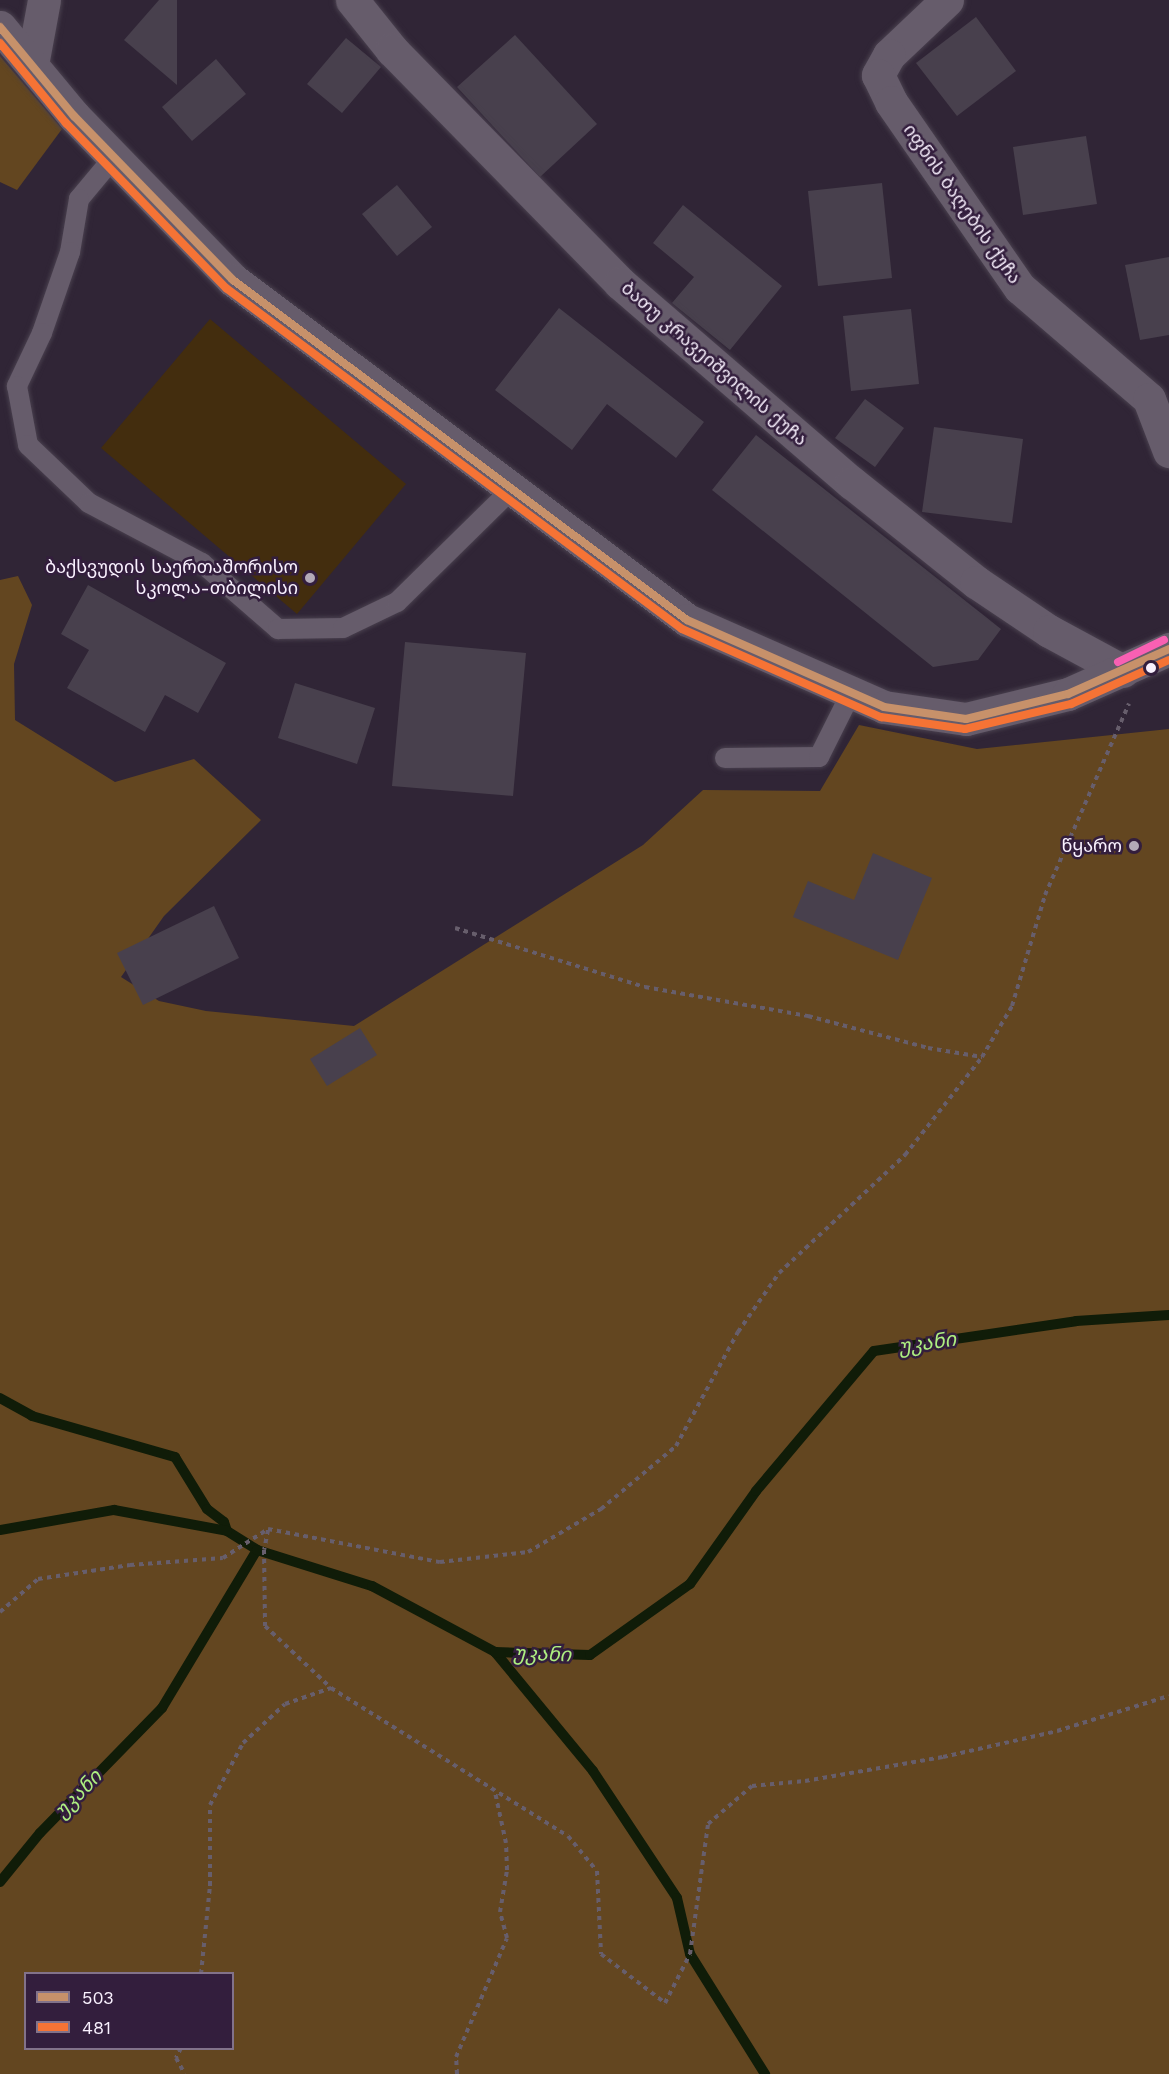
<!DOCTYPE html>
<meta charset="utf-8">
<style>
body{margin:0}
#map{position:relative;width:1169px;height:2074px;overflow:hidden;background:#302536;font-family:"Work Sans","Noto Sans Georgian",sans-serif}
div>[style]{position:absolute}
.green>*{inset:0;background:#432d0e}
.forest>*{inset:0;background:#634620}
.stream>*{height:10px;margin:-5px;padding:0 5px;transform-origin:5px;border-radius:5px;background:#101c08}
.building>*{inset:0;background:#48404d}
.path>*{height:4px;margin-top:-2px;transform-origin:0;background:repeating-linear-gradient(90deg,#675e6c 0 4.5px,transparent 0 9px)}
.roads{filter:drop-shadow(0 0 2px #49404e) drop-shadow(0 0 2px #49404e)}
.service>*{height:20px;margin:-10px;padding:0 10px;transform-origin:10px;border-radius:10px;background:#665c6b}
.minor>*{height:33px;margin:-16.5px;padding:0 16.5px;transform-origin:16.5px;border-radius:16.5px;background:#665c6b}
.secondary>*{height:33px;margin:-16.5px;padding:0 16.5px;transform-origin:16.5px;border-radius:16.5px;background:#665c6b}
.bus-1>*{height:8px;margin:-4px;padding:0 4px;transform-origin:4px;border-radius:4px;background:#c7916a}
.bus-2>*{height:8px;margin:-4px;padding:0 4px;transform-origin:4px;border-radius:4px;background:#f57335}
.bus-3>*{height:8px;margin:-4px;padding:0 4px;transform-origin:4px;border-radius:4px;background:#f860b3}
.dots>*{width:16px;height:16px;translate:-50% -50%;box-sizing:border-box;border:3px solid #331e3d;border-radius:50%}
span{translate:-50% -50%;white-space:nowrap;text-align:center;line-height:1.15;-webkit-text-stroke:5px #331e3d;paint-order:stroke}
.street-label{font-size:18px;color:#f9f1fe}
.poi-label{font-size:18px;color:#f9f1fe}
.right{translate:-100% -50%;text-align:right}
.water-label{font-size:20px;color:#aeef81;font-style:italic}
.legend{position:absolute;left:24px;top:1972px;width:210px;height:78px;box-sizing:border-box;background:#331e3d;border:2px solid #82728a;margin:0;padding:8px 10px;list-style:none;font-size:18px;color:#f9f1fe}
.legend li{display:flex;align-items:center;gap:12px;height:30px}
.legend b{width:30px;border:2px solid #82728a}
</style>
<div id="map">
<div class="green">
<i style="clip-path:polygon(210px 319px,406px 484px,297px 614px,101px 448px)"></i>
</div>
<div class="forest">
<i style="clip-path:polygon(0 56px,62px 129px,17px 190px,0 182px)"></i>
<i style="clip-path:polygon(evenodd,18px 576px,32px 605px,14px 664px,15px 720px,115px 782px,194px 759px,261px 820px,164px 916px,121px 977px,159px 1001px,206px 1011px,354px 1026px,643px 845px,703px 790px,820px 791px,859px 725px,977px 749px,1169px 729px,1169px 2074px,0 2074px,0 580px,18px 576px,26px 1974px,232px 1974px,232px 2048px,26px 2048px,26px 1974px)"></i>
</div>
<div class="stream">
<i style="left:0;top:1398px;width:37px;rotate:29deg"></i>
<i style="left:32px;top:1416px;width:149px;rotate:16deg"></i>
<i style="left:175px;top:1457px;width:61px;rotate:58.4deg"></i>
<i style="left:207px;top:1509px;width:21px;rotate:37deg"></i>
<i style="left:224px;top:1522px;width:9px;rotate:72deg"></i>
<i style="left:227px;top:1531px;width:36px;rotate:32deg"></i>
<i style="left:0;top:1530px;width:116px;rotate:-10deg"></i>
<i style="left:114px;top:1510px;width:115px;rotate:10.5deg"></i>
<i style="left:495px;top:1652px;width:154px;rotate:50.5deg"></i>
<i style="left:593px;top:1771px;width:152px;rotate:56.5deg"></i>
<i style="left:677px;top:1898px;width:57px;rotate:76.9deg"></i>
<i style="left:690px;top:1954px;width:142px;rotate:58deg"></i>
<i style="left:0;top:1882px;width:63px;rotate:-50.8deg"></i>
<i style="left:40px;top:1833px;width:175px;rotate:-45.7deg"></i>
<i style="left:162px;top:1708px;width:184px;rotate:-59deg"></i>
<i style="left:257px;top:1550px;width:121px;rotate:17.4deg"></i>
<i style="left:372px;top:1586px;width:140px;rotate:28.2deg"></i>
<i style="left:495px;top:1652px;width:95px;rotate:1.8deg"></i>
<i style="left:590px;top:1655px;width:123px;rotate:-35.4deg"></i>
<i style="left:690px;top:1584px;width:114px;rotate:-54.6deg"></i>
<i style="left:756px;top:1491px;width:183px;rotate:-49.9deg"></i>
<i style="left:874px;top:1351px;width:204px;rotate:-8.4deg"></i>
<i style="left:1076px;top:1321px;width:93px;rotate:-3.7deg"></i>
</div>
<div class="building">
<i style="clip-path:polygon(159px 0,177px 0,177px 85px,124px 40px)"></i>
<i style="clip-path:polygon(976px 17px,1016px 71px,957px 116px,916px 63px)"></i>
<i style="clip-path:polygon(515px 35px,597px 124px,540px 177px,457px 87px)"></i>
<i style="clip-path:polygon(346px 38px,381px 67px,342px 113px,307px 84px)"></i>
<i style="clip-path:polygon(216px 59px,246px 94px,192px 141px,162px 107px)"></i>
<i style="clip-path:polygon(1086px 136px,1097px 204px,1023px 215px,1013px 147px)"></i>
<i style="clip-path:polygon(882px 183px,892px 278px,818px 286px,808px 191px)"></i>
<i style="clip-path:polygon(397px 185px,432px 227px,397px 256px,362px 214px)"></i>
<i style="clip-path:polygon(683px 205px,782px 286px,730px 350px,672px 303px,694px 277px,653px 243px)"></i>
<i style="clip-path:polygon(1169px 257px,1169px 335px,1140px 340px,1125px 265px)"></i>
<i style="clip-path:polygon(559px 308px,704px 422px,676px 458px,607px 404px,572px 450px,495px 390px)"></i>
<i style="clip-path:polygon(911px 309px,919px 384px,851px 391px,843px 316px)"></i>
<i style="clip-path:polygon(865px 399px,904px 428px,875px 467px,835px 438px)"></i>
<i style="clip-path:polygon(934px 427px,1023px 439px,1012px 523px,922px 512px)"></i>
<i style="clip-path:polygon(756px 435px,1001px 629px,978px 660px,933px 667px,712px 490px)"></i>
<i style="clip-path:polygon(88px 585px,226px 663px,198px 713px,165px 695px,145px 732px,67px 688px,89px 650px,61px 634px)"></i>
<i style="clip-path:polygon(405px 642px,526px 653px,513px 796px,392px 786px)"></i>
<i style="clip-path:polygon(295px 683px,375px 708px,357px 764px,278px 738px)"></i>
<i style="clip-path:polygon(873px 853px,932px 878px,898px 960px,793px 917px,808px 881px,854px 900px)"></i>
<i style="clip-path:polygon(214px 906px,239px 958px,143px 1005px,117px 953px)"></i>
<i style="clip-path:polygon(360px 1028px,377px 1055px,327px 1086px,310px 1059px)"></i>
</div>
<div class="path">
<i style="left:455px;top:928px;width:199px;rotate:17.3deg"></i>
<i style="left:645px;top:987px;width:166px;rotate:10.1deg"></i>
<i style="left:808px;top:1016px;width:124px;rotate:14.9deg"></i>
<i style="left:928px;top:1048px;width:55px;rotate:9.5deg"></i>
<i style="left:268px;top:1530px;width:20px;rotate:101deg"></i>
<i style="left:264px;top:1550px;width:76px;rotate:89.2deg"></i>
<i style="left:265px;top:1626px;width:91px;rotate:43.2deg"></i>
<i style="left:331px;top:1688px;width:279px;rotate:32deg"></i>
<i style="left:568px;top:1836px;width:45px;rotate:50.4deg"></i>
<i style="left:597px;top:1871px;width:83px;rotate:87.2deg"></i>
<i style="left:601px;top:1954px;width:81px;rotate:37.4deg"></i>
<i style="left:665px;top:2003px;width:55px;rotate:-63deg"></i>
<i style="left:690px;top:1954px;width:131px;rotate:-82.1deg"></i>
<i style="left:708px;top:1824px;width:58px;rotate:-40.8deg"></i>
<i style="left:752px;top:1786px;width:53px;rotate:-5.4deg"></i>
<i style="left:805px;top:1781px;width:140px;rotate:-9.9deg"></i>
<i style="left:943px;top:1757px;width:117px;rotate:-12.8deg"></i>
<i style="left:1057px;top:1731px;width:117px;rotate:-17.4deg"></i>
<i style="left:0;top:1612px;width:50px;rotate:-41deg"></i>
<i style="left:38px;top:1579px;width:93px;rotate:-8.7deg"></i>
<i style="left:130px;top:1565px;width:93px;rotate:-4.3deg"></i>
<i style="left:223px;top:1558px;width:54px;rotate:-32.8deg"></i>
<i style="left:268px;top:1529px;width:175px;rotate:10.9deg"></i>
<i style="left:440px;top:1562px;width:89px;rotate:-6.5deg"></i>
<i style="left:528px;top:1552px;width:85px;rotate:-30.5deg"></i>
<i style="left:601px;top:1509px;width:98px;rotate:-40deg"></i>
<i style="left:676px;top:1446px;width:130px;rotate:-61.5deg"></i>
<i style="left:738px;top:1332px;width:72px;rotate:-55.2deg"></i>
<i style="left:779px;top:1273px;width:173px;rotate:-43.1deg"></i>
<i style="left:905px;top:1155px;width:125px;rotate:-51.8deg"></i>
<i style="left:982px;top:1057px;width:59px;rotate:-59.5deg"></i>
<i style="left:1012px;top:1006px;width:116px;rotate:-73.4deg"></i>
<i style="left:1045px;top:895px;width:209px;rotate:-66.3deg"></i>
<i style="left:201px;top:1974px;width:88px;rotate:-84.2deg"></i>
<i style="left:210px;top:1886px;width:81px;rotate:-90deg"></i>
<i style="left:210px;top:1805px;width:70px;rotate:-62deg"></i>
<i style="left:243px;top:1743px;width:57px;rotate:-42.9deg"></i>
<i style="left:285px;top:1704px;width:49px;rotate:-19.2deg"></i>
<i style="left:181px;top:2048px;width:11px;rotate:117deg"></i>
<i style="left:176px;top:2058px;width:18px;rotate:61deg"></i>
<i style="left:457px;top:2074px;width:17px;rotate:-93deg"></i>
<i style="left:456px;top:2057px;width:129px;rotate:-66.8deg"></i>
<i style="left:507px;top:1938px;width:27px;rotate:-105deg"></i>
<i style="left:500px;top:1912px;width:43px;rotate:-80.5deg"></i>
<i style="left:507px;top:1870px;width:27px;rotate:-92deg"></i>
<i style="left:506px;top:1843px;width:52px;rotate:-102.2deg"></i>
</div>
<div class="roads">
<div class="service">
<i style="left:114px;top:157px;width:55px;rotate:129.8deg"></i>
<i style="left:79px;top:199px;width:54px;rotate:99.6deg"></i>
<i style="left:70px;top:252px;width:86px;rotate:109.1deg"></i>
<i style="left:42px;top:333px;width:59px;rotate:115.3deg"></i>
<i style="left:17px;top:386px;width:60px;rotate:79.4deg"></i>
<i style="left:28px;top:445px;width:84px;rotate:43.6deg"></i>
<i style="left:89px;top:503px;width:128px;rotate:28deg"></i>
<i style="left:202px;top:563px;width:101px;rotate:41deg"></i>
<i style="left:278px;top:629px;width:65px;rotate:-0.9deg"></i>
<i style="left:343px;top:628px;width:60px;rotate:-25.7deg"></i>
<i style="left:397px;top:602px;width:161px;rotate:-44.5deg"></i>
<i style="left:725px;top:758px;width:94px;rotate:-0.6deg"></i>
<i style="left:819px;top:757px;width:72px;rotate:-63.4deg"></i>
</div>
<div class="minor">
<i style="left:352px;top:0;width:64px;rotate:51.3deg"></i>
<i style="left:392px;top:50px;width:326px;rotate:45.6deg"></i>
<i style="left:620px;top:283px;width:306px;rotate:40.8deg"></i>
<i style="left:852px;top:483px;width:159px;rotate:38.6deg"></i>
<i style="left:976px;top:582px;width:88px;rotate:33.9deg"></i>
<i style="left:1049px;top:631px;width:84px;rotate:28.4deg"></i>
<i style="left:947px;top:0;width:80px;rotate:136.5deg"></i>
<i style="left:889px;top:55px;width:23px;rotate:119deg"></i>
<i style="left:878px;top:75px;width:30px;rotate:64deg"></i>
<i style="left:891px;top:102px;width:226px;rotate:55.3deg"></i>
<i style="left:1020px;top:288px;width:170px;rotate:40.7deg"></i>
<i style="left:1149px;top:399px;width:56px;rotate:69deg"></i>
<i style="left:32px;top:65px;width:66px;rotate:-79.5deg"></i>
</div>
<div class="secondary">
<i style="left:0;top:27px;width:116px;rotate:50.3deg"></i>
<i style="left:74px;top:116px;width:228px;rotate:45.9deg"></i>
<i style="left:233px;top:280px;width:567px;rotate:36.83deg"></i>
<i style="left:687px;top:620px;width:215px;rotate:23.8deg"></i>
<i style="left:884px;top:707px;width:83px;rotate:8.3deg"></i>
<i style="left:966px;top:719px;width:105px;rotate:-13.8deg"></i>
<i style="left:1068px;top:694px;width:111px;rotate:-24deg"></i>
</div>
</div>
<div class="bus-1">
<i style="left:0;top:27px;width:116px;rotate:50.3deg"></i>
<i style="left:74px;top:116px;width:228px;rotate:45.9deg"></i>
<i style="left:233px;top:280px;width:567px;rotate:36.83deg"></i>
<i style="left:687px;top:620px;width:215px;rotate:23.8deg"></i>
<i style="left:884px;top:707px;width:83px;rotate:8.3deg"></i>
<i style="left:966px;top:719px;width:105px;rotate:-13.8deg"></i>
<i style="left:1068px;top:694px;width:111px;rotate:-24deg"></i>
</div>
<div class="bus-2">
<i style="left:0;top:43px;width:104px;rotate:50.5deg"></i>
<i style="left:66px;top:123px;width:230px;rotate:45.9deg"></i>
<i style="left:226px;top:288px;width:569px;rotate:36.79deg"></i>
<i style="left:682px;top:629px;width:218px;rotate:23.9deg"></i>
<i style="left:881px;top:717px;width:85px;rotate:8.1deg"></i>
<i style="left:965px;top:729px;width:109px;rotate:-13.3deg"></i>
<i style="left:1071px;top:704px;width:107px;rotate:-24.2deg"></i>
</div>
<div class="bus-3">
<i style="left:1118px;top:662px;width:51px;rotate:-25.6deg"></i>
</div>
<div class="dots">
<i style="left:310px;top:578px;background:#b3aab8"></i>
<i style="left:1151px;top:668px;background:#f9f1fe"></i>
<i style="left:1134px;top:846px;background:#b3aab8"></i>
</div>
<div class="street-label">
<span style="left:962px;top:204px;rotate:55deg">იფნის ბაღების ქუჩა</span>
<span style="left:714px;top:364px;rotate:41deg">ბათუ კრავეიშვილის ქუჩა</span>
</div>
<div class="poi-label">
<span class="right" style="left:298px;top:578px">ბაქსვუდის საერთაშორისო<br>სკოლა-თბილისი</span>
<span class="right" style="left:1122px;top:846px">წყარო</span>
</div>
<div class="water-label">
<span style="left:927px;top:1343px;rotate:-8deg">უკანი</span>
<span style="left:542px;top:1654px;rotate:2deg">უკანი</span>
<span style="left:78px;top:1794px;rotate:-46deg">უკანი</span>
</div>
<ul class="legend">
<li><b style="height:8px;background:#c7916a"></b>503</li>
<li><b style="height:8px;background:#f57335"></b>481</li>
</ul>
</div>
